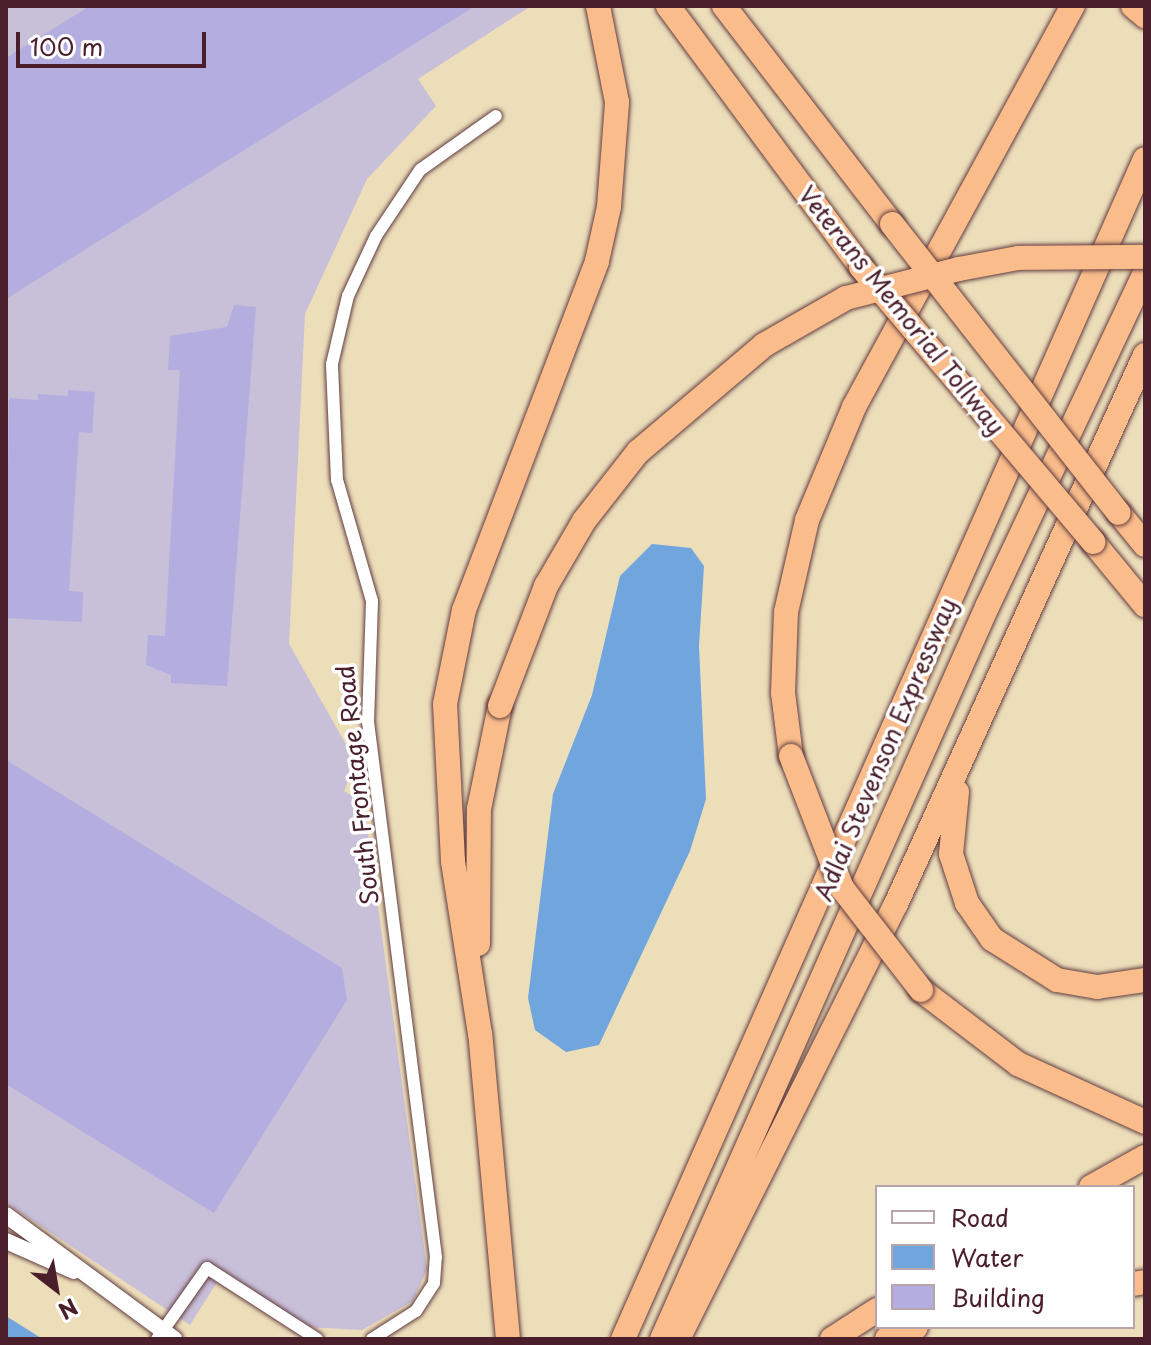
<!DOCTYPE html>
<style>
body{margin:0}
#map{position:relative;width:1151px;height:1345px;overflow:hidden;background:#eddeba;font-family:"Playpen Sans",sans-serif}
div>[style]{position:absolute}
.industrial>*{inset:0;background:#c8bfd8}
.water>*{inset:0;background:#70a5dd}
.building>*{inset:0;background:#b4ade0}
.roads{filter:drop-shadow(0 0 2px #623c40) drop-shadow(0 0 2px #623c40)}
.minor>*{height:12px;margin:-6px;padding:0 6px;transform-origin:6px;border-radius:6px;background:#fff}
.tertiary>*{height:16px;margin:-8px;padding:0 8px;transform-origin:8px;border-radius:8px;background:#fff}
.motorway>*{height:24px;margin:-12px;padding:0 12px;transform-origin:12px;border-radius:12px;background:#f9bc8a}
.bridges{filter:drop-shadow(0 0 2px #623c40) drop-shadow(0 0 2px #623c40)}
.motorway-bridge>*{height:24px;margin:-12px;padding:0 12px;transform-origin:12px;border-radius:12px;background:#f9bc8a}
span{translate:-50% -50%;white-space:nowrap;text-align:center;line-height:1.15;-webkit-text-stroke:7px #fff;paint-order:stroke}
.street-label{font-size:24px;color:#4a1f2b}
.frame{position:absolute;inset:0;border:8px solid #4a1f2b;pointer-events:none}
.legend{position:absolute;left:875px;top:1185px;width:260px;height:144px;box-sizing:border-box;background:#fff;border:2px solid #b7a5aa;margin:0;padding:10px 14px;list-style:none;font-size:24px;color:#4a1f2b}
.legend li{display:flex;align-items:center;gap:16px;height:40px}
.legend b{width:40px;border:2px solid #b7a5aa}
.north{position:absolute;left:16px;top:1249px;width:80px;height:80px;-webkit-text-stroke:6px #fff;paint-order:stroke;rotate:149deg;font-size:22px;font-weight:700;line-height:32px;text-align:center;color:#4a1f2b}
.north::after{content:'';display:block;margin:auto;width:28px;height:36px;background:#4a1f2b;clip-path:polygon(50% 0,100% 100%,50% 72%,0 100%)}
.scale{position:absolute;left:16px;top:32px;width:190px;height:36px;box-sizing:border-box;border:4px solid #4a1f2b;border-top:0;padding-left:10px;font-size:24px;line-height:28px;white-space:nowrap;color:#4a1f2b;-webkit-text-stroke:6px #fff;paint-order:stroke}
</style>
<div id="map">
<div class="industrial">
<i style="clip-path:polygon(6px 6px,531px 6px,418px 79px,436px 106px,367px 179px,305px 314px,289px 644px,356px 762px,344px 791px,364px 803px,427px 1269px,413px 1301px,362px 1330px,307px 1327px,224px 1271px,190px 1325px,6px 1203px)"></i>
</div>
<div class="water">
<i style="clip-path:polygon(652px 544px,691px 548px,704px 566px,699px 646px,706px 799px,690px 851px,599px 1045px,566px 1052px,535px 1030px,528px 998px,553px 794px,592px 695px,620px 576px)"></i>
<i style="clip-path:polygon(6px 1316px,41px 1338px,42px 1339px,6px 1339px)"></i>
</div>
<div class="building">
<i style="clip-path:polygon(90px 6px,475px 6px,6px 299px,6px 58px)"></i>
<i style="clip-path:polygon(234px 305px,256px 307px,227px 686px,171px 683px,171px 675px,146px 665px,148px 635px,165px 636px,180px 370px,168px 370px,170px 336px,227px 327px)"></i>
<i style="clip-path:polygon(68px 390px,95px 392px,92px 433px,79px 432px,69px 591px,83px 592px,82px 622px,6px 618px,9px 398px,38px 400px,38px 394px,68px 396px)"></i>
<i style="clip-path:polygon(6px 760px,342px 968px,347px 1000px,214px 1213px,6px 1084px)"></i>
</div>
<div class="roads">
<div class="minor">
<i style="left:157px;top:1339px;width:87px;rotate:-54.8deg"></i>
<i style="left:207px;top:1268px;width:131px;rotate:32.8deg"></i>
<i style="left:372px;top:1339px;width:52px;rotate:-32.5deg"></i>
<i style="left:416px;top:1311px;width:33px;rotate:-57deg"></i>
<i style="left:434px;top:1283px;width:26px;rotate:-86deg"></i>
<i style="left:436px;top:1257px;width:539px;rotate:-97.24deg"></i>
<i style="left:368px;top:722px;width:121px;rotate:-88.1deg"></i>
<i style="left:372px;top:601px;width:126px;rotate:-106.1deg"></i>
<i style="left:337px;top:480px;width:116px;rotate:-92.5deg"></i>
<i style="left:332px;top:364px;width:70px;rotate:-76.8deg"></i>
<i style="left:348px;top:296px;width:66px;rotate:-65deg"></i>
<i style="left:376px;top:236px;width:79px;rotate:-56.3deg"></i>
<i style="left:420px;top:170px;width:93px;rotate:-35.4deg"></i>
</div>
<div class="tertiary">
<i style="left:6px;top:1215px;width:209px;rotate:36.4deg"></i>
<i style="left:6px;top:1241px;width:74px;rotate:23.8deg"></i>
</div>
<div class="motorway">
<i style="left:668px;top:6px;width:325px;rotate:53.5deg"></i>
<i style="left:724px;top:6px;width:275px;rotate:52.4deg"></i>
<i style="left:1133px;top:6px;width:16px;rotate:40deg"></i>
<i style="left:1119px;top:513px;width:41px;rotate:50.9deg"></i>
<i style="left:1093px;top:542px;width:82px;rotate:50.5deg"></i>
<i style="left:791px;top:756px;width:64px;rotate:-97.2deg"></i>
<i style="left:783px;top:693px;width:81px;rotate:-87.9deg"></i>
<i style="left:786px;top:612px;width:94px;rotate:-77.1deg"></i>
<i style="left:807px;top:520px;width:122px;rotate:-67.4deg"></i>
<i style="left:854px;top:407px;width:457px;rotate:-61.4deg"></i>
<i style="left:957px;top:792px;width:62px;rotate:95.5deg"></i>
<i style="left:951px;top:854px;width:52px;rotate:71.9deg"></i>
<i style="left:967px;top:903px;width:44px;rotate:55.2deg"></i>
<i style="left:992px;top:939px;width:77px;rotate:32.2deg"></i>
<i style="left:1057px;top:980px;width:41px;rotate:9.9deg"></i>
<i style="left:1097px;top:987px;width:49px;rotate:-8.3deg"></i>
<i style="left:478px;top:944px;width:135px;rotate:-89.6deg"></i>
<i style="left:479px;top:809px;width:105px;rotate:-78.5deg"></i>
<i style="left:921px;top:990px;width:122px;rotate:37.3deg"></i>
<i style="left:1018px;top:1064px;width:140px;rotate:24.5deg"></i>
<i style="left:1091px;top:1187px;width:62px;rotate:-29.1deg"></i>
<i style="left:1133px;top:1284px;width:12px;rotate:-9deg"></i>
<i style="left:679px;top:1337px;width:484px;rotate:-63.4deg"></i>
<i style="left:896px;top:904px;width:603px;rotate:-65.6deg"></i>
<i style="left:508px;top:1339px;width:306px;rotate:-95.2deg"></i>
<i style="left:480px;top:1034px;width:175px;rotate:-98.9deg"></i>
<i style="left:453px;top:861px;width:157px;rotate:-92.9deg"></i>
<i style="left:445px;top:704px;width:96px;rotate:-78.6deg"></i>
<i style="left:464px;top:610px;width:373px;rotate:-69.1deg"></i>
<i style="left:597px;top:261px;width:55px;rotate:-77.5deg"></i>
<i style="left:609px;top:207px;width:105px;rotate:-85.6deg"></i>
<i style="left:617px;top:102px;width:98px;rotate:-101.2deg"></i>
<i style="left:623px;top:1339px;width:1290px;rotate:-66.14deg"></i>
<i style="left:662px;top:1339px;width:801px;rotate:-66.06deg"></i>
<i style="left:987px;top:607px;width:370px;rotate:-64.7deg"></i>
<i style="left:832px;top:1339px;width:54px;rotate:-32.8deg"></i>
<i style="left:887px;top:1339px;width:31px;rotate:-22deg"></i>
</div>
</div>
<div class="bridges">
<div class="motorway-bridge">
<i style="left:892px;top:224px;width:367px;rotate:51.9deg"></i>
<i style="left:861px;top:267px;width:360px;rotate:49.8deg"></i>
<i style="left:500px;top:706px;width:129px;rotate:-69deg"></i>
<i style="left:546px;top:586px;width:75px;rotate:-59.7deg"></i>
<i style="left:584px;top:521px;width:88px;rotate:-52deg"></i>
<i style="left:638px;top:452px;width:165px;rotate:-40.3deg"></i>
<i style="left:764px;top:345px;width:95px;rotate:-29.8deg"></i>
<i style="left:846px;top:298px;width:117px;rotate:-14.4deg"></i>
<i style="left:959px;top:269px;width:60px;rotate:-10.6deg"></i>
<i style="left:1018px;top:258px;width:127px;rotate:-0.5deg"></i>
<i style="left:791px;top:756px;width:142px;rotate:68.9deg"></i>
<i style="left:842px;top:888px;width:129px;rotate:52.2deg"></i>
</div>
</div>
<div class="street-label">
<span style="left:902px;top:310px;rotate:51deg">Veterans Memorial Tollway</span>
<span style="left:885px;top:749px;rotate:-67deg">Adlai Stevenson Expressway</span>
<span style="left:357px;top:785px;rotate:-96deg">South Frontage Road</span>
</div>
<div class="frame"></div>
<ul class="legend">
<li><b style="height:10px;background:#fff"></b>Road</li>
<li><b style="height:22px;background:#70a5dd"></b>Water</li>
<li><b style="height:22px;background:#b4ade0"></b>Building</li>
</ul>
<div class="north">N</div>
<div class="scale">100 m</div>
</div>
